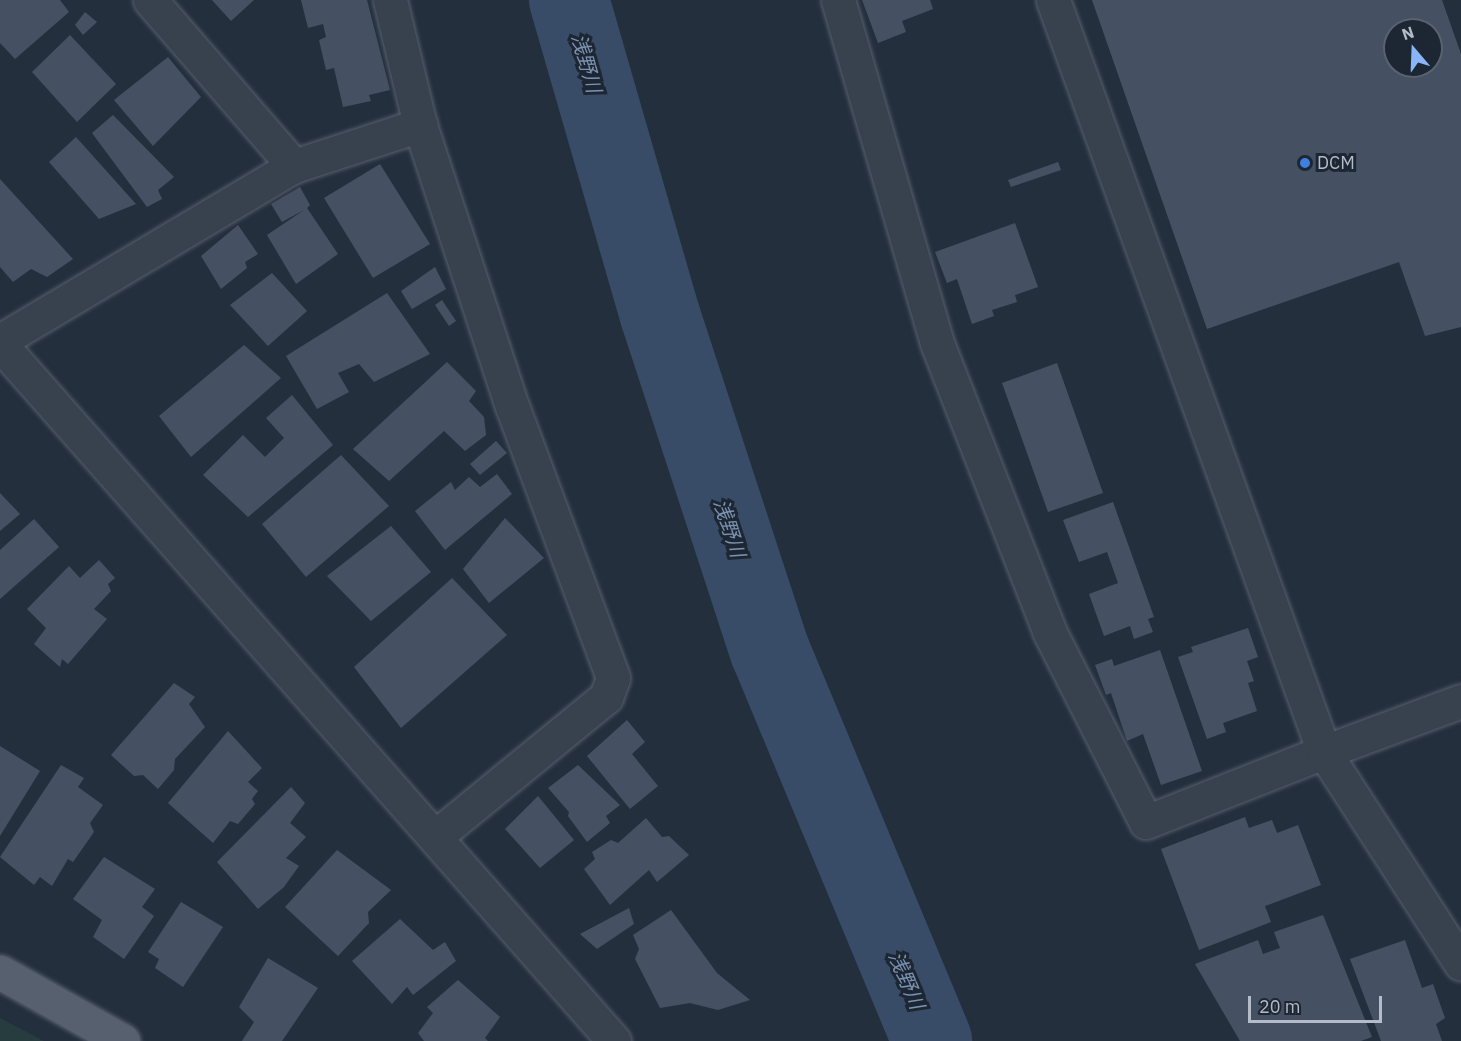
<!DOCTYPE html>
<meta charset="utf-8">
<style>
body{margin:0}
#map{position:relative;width:1461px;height:1041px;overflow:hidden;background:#242f3e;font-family:"IBM Plex Sans","Noto Sans JP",sans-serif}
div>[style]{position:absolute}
.green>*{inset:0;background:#263c3f}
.river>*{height:80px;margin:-40px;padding:0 40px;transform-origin:40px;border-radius:40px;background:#394c67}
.building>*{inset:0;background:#455162}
.roads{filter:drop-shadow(0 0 2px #565f6c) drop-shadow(0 0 2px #565f6c)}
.minor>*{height:33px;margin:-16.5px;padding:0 16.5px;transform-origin:16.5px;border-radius:16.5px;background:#38414e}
.major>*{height:33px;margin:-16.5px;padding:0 16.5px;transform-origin:16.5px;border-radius:16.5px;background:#56606e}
.dots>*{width:16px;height:16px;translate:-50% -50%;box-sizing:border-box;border:3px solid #1d2633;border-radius:50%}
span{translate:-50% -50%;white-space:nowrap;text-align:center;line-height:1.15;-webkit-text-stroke:6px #1d2633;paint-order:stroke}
.poi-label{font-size:18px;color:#b4bcc9}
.left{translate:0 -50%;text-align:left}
.water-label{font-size:20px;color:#7c92b1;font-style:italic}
.north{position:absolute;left:1383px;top:18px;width:60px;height:60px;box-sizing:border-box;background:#1d2633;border:2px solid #59626f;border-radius:50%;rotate:341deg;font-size:16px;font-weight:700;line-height:24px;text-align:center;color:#b4bcc9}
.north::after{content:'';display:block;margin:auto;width:21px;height:27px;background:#8ab4f8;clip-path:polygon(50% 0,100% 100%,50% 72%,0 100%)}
.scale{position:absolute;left:1248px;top:996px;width:134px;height:27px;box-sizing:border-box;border:3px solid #b4bcc9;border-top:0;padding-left:8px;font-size:18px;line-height:21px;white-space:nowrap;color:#b4bcc9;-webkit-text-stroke:4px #1d2633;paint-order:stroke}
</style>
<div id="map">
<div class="green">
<i style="clip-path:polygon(0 1018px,44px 1041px,0 1041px)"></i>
</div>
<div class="river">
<i style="left:569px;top:0;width:328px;rotate:73.9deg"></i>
<i style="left:660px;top:315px;width:354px;rotate:71.9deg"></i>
<i style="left:770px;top:651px;width:422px;rotate:67.4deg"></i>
</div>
<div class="building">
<i style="clip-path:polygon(0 0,60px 0,69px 12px,15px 59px,0 43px)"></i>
<i style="clip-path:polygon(212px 0,254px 0,231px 21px)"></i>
<i style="clip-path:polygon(301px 0,367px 0,390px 90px,369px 95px,371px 101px,343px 107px,334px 68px,326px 70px,319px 40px,326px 37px,323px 24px,308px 28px)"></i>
<i style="clip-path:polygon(862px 0,930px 0,933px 9px,902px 21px,906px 32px,878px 43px)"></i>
<i style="clip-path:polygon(evenodd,1092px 0,1442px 0,1461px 54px,1461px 327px,1425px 336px,1399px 262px,1207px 329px,1092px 0,1395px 30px,1431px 30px,1431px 66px,1395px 66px,1395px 30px)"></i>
<i style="clip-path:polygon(85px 12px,97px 22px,83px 35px,75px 25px)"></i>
<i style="clip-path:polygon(70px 35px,116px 84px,77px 122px,32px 72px)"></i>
<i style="clip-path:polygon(168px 57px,201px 97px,153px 146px,114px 100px)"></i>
<i style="clip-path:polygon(113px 115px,174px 177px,158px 190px,162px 199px,147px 207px,92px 133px)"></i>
<i style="clip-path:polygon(76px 137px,136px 204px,99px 219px,49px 162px)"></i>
<i style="clip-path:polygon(1058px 162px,1061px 170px,1011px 187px,1008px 180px)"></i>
<i style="clip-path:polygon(380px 164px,430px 244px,373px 278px,324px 198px)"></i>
<i style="clip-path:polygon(0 179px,73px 259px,47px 277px,31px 269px,13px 282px,0 267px)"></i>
<i style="clip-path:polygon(300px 187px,310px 205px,307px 208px,338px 254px,296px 284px,267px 235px,304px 210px,282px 222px,271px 204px)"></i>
<i style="clip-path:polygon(1015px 223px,1038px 287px,1015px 295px,1017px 302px,992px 310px,994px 316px,972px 324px,957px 279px,947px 283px,935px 252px)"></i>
<i style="clip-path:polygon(238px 225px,258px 254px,245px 262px,247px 268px,221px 289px,201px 256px)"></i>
<i style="clip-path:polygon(435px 267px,446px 289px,412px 309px,401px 291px)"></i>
<i style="clip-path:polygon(272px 273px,307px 311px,268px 346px,230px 305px)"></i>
<i style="clip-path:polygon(387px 293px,430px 354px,374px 382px,359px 364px,338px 373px,349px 392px,317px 409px,286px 356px)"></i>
<i style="clip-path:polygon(442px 300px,456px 321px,449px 326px,435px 305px)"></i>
<i style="clip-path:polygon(244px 345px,281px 378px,191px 457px,159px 416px)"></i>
<i style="clip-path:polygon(447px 362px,476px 391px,469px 401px,484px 417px,486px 435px,465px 451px,444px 431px,389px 481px,353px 449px)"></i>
<i style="clip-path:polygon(1057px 363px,1103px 493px,1048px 512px,1002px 383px)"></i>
<i style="clip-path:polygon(292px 395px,333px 445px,248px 517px,203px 475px,243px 435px,265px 457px,284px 438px,266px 418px)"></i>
<i style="clip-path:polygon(496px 441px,507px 453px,480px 475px,470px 464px)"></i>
<i style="clip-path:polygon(341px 455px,389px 506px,306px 577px,262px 524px)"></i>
<i style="clip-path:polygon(497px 474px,512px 494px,445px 550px,415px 511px,451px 482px,455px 490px,469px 477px,480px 487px)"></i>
<i style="clip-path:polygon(0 493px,20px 514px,0 531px)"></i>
<i style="clip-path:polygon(1113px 502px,1154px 617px,1148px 619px,1153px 632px,1134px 639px,1130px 626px,1104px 636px,1089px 594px,1118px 583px,1107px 552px,1079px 562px,1063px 520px)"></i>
<i style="clip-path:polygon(505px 518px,544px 558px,489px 603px,463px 569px)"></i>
<i style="clip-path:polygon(34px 519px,59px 547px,0 599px,0 550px)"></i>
<i style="clip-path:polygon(391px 526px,431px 572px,371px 621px,327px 576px)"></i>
<i style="clip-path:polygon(99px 560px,115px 578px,108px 584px,111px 591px,94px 609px,107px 619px,68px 664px,62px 659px,60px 667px,34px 644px,46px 628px,27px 609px,69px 566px,80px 578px)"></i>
<i style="clip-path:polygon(452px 578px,507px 635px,401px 728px,354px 667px)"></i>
<i style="clip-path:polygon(1248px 628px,1258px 657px,1247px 661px,1254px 681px,1248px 683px,1257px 711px,1223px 723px,1226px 732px,1207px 739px,1178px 657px,1193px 652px,1191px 647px)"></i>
<i style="clip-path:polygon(1160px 650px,1202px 771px,1161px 785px,1143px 734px,1127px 741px,1111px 693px,1106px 695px,1095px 665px,1112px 659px,1114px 666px)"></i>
<i style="clip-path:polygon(174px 683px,195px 697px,189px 704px,205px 727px,175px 759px,174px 770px,158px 789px,143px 775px,134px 776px,111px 755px)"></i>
<i style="clip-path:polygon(627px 720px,645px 742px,632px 754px,658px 786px,630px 809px,587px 756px)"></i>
<i style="clip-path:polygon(228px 731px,262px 768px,248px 782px,258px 791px,252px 799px,255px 804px,238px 824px,230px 821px,213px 843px,168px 803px)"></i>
<i style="clip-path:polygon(0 746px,40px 771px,0 836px)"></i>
<i style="clip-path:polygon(61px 765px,84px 778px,78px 787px,103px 805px,90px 823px,94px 832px,73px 862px,68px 859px,52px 886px,40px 877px,34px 885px,0 857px)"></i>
<i style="clip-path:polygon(578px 765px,620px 805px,606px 816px,610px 823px,587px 842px,568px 816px,569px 812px,548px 788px)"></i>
<i style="clip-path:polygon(291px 787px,305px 803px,290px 823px,306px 837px,286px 858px,299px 866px,284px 887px,258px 909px,217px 862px)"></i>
<i style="clip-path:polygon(538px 796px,574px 840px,540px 868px,505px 829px)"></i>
<i style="clip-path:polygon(1245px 817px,1249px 828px,1272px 820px,1277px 833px,1298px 825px,1321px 885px,1265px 906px,1271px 922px,1199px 950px,1161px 849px)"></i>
<i style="clip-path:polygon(646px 818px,662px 837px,669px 836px,689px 855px,657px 882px,649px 870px,610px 905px,584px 869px,595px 859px,592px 852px,611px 840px,618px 843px)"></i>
<i style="clip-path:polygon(337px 850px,391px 890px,368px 912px,369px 923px,338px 956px,285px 907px)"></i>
<i style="clip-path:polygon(104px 857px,155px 889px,142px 907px,154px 916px,124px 959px,93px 937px,102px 920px,73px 899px)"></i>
<i style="clip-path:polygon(181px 902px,223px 927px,183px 987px,155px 968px,159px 959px,148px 952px)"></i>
<i style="clip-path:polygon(629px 908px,634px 924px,597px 949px,580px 934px)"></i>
<i style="clip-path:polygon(671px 910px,717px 973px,750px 1000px,718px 1010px,690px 1003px,660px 1008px,635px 959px,639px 949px,633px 935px)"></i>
<i style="clip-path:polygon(1323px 915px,1372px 1037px,1361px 1041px,1240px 1041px,1195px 964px,1258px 940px,1263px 954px,1280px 948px,1274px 932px)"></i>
<i style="clip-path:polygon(400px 919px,433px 950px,445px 942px,456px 961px,413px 995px,407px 987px,392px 1004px,352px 961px)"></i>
<i style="clip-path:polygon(1405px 940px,1422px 988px,1433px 984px,1445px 1018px,1436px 1024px,1442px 1041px,1381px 1041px,1350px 959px)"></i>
<i style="clip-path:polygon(268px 958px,318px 988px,282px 1041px,242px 1041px,254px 1022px,239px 1007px)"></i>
<i style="clip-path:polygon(458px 980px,500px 1017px,485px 1038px,488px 1041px,424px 1041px,418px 1033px,433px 1013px,427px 1007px)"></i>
</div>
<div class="roads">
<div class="minor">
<i style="left:150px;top:0;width:220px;rotate:49.1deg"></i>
<i style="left:390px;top:0;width:129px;rotate:76.5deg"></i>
<i style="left:420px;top:125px;width:296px;rotate:71.9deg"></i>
<i style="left:512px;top:406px;width:290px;rotate:69.6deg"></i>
<i style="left:613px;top:678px;width:20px;rotate:110deg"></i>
<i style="left:606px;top:697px;width:221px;rotate:140.7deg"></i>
<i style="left:838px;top:0;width:357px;rotate:73.9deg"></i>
<i style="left:937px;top:343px;width:309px;rotate:68.7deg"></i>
<i style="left:1049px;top:631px;width:214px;rotate:63.1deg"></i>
<i style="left:1146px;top:822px;width:191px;rotate:-21.5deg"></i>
<i style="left:1324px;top:752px;width:799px;rotate:-109.82deg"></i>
<i style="left:0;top:341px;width:342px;rotate:-30.8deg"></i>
<i style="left:294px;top:166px;width:133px;rotate:-18deg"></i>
<i style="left:0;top:344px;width:929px;rotate:48.62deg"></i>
<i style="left:1461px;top:701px;width:146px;rotate:159.6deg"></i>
<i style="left:1324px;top:752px;width:252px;rotate:57.1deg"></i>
</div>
<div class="major">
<i style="left:0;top:972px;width:141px;rotate:29.3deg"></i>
</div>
</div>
<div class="dots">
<i style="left:1305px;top:163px;background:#3f7fe0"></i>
</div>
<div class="poi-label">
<span class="left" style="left:1317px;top:163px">DCM</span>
</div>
<div class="water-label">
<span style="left:587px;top:63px;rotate:74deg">浅野川</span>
<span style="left:730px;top:528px;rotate:72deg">浅野川</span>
<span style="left:907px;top:980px;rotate:67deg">浅野川</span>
</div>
<div class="north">N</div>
<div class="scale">20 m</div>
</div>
